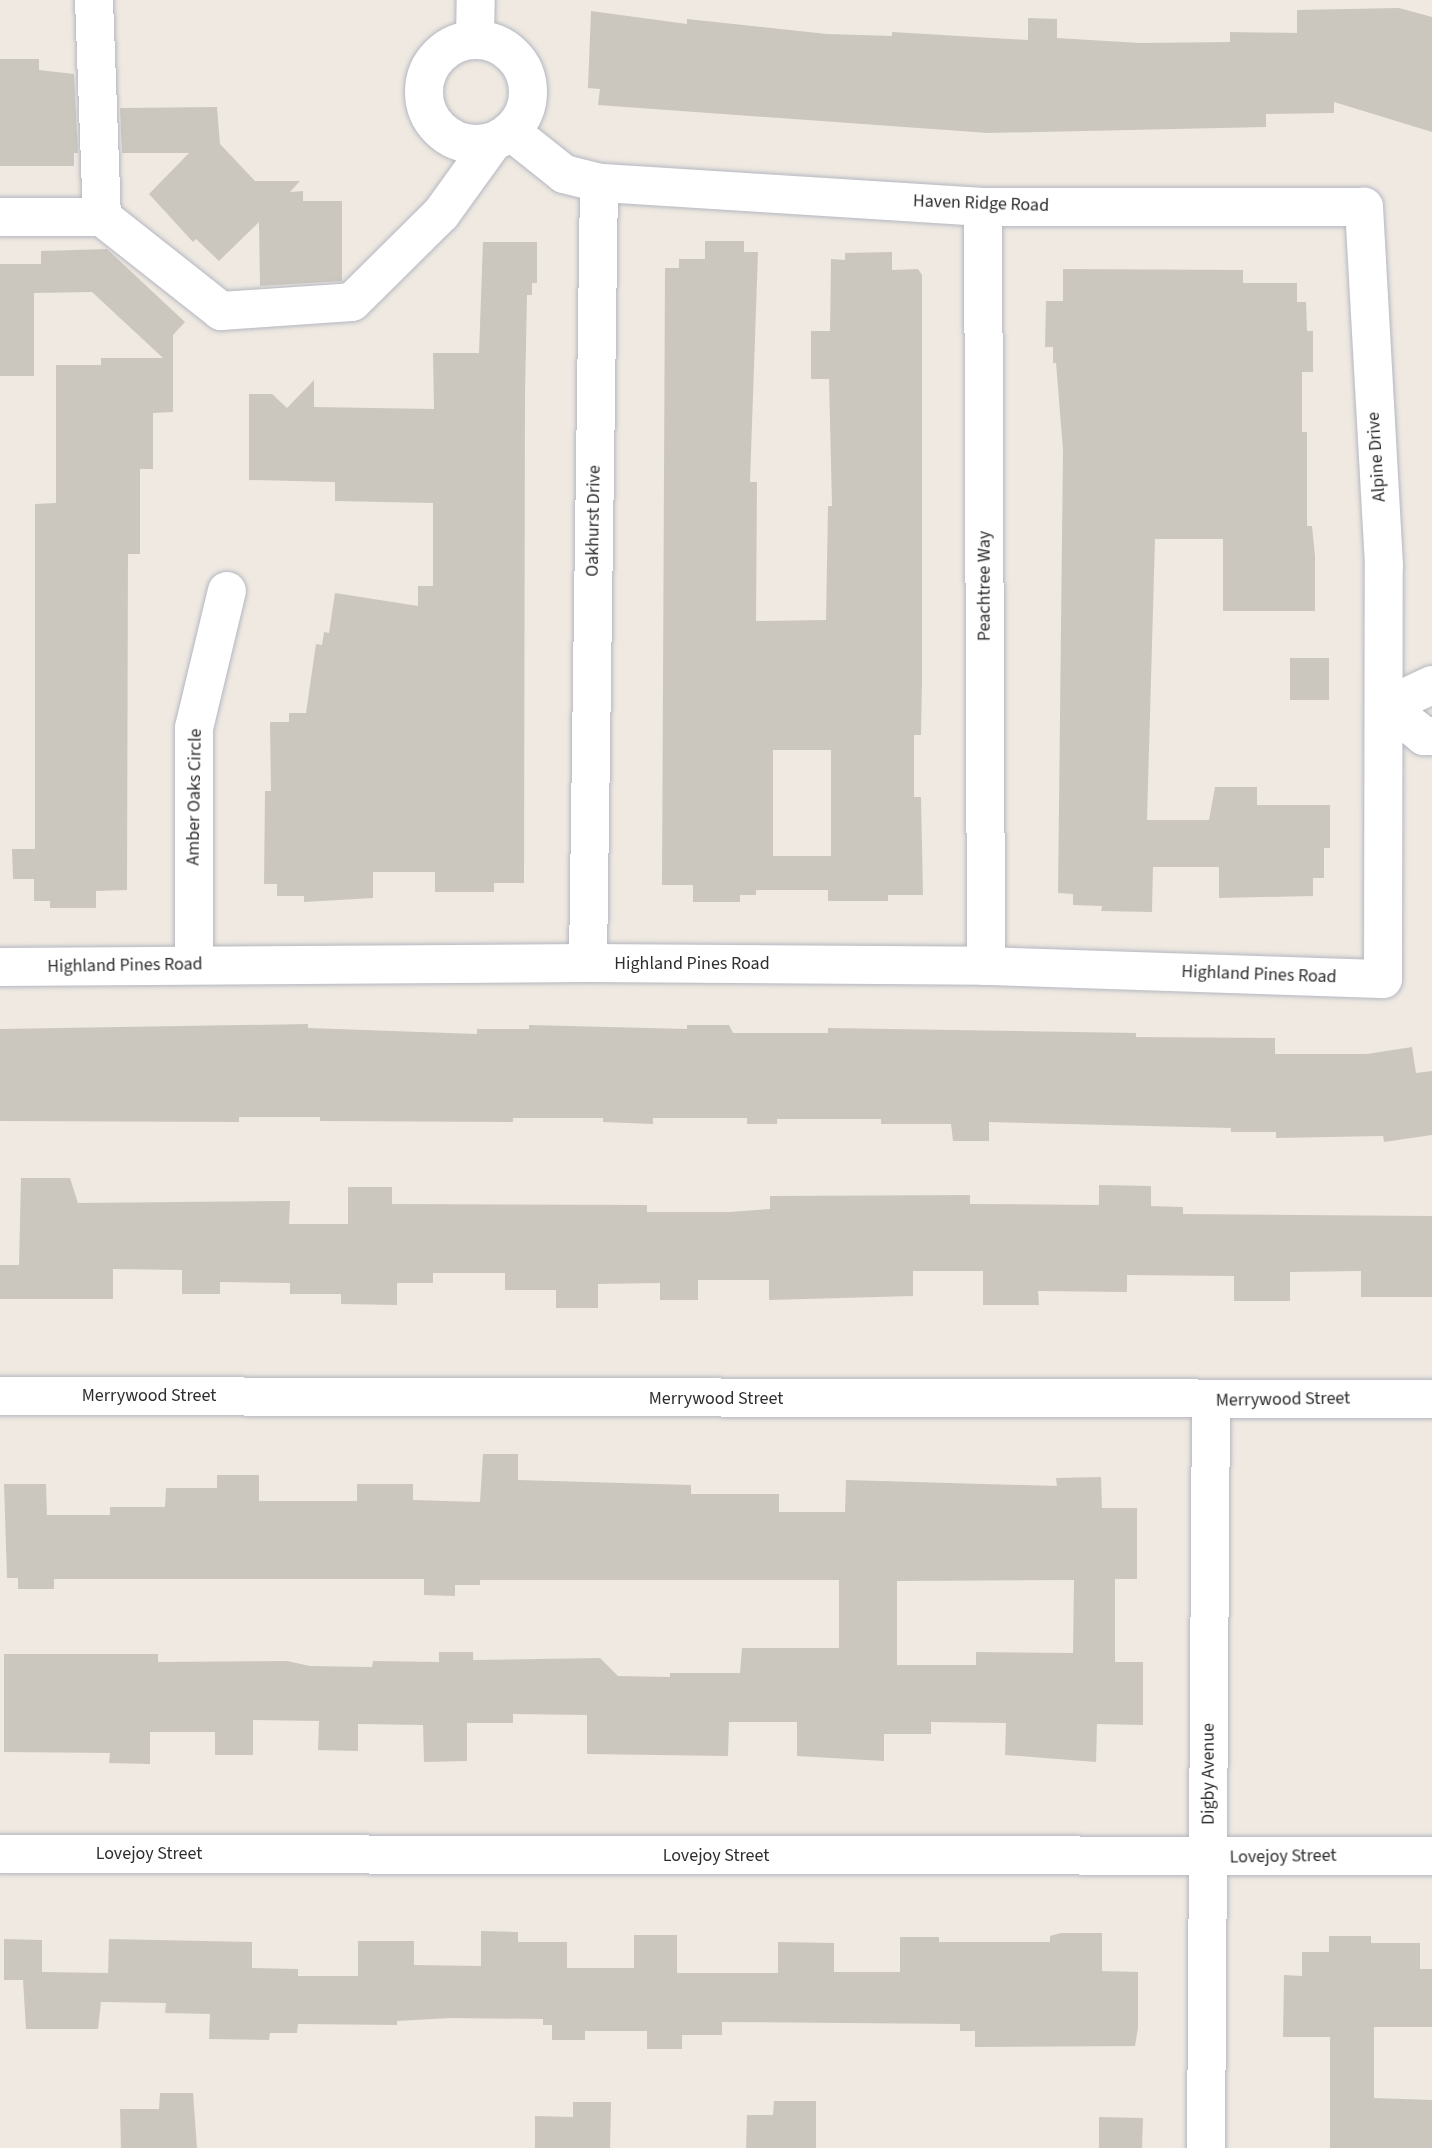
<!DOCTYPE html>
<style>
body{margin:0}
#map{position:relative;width:1432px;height:2148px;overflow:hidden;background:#efe9e1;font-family:"Source Sans 3",sans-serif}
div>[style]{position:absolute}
.building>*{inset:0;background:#cbc7bf}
.roads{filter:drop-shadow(0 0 2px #b4b7c1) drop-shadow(0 0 2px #b4b7c1)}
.minor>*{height:38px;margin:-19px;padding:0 19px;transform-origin:19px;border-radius:19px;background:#fff}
.minor>.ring{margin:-19px;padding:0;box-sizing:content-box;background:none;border:38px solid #fff;border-radius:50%}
span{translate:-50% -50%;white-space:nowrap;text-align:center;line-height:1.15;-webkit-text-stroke:7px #fff;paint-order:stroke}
.street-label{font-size:18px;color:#2e2e2e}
</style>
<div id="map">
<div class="building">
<i style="clip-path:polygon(1399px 8px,1432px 17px,1432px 132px,1334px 102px,1334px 113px,1266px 114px,1266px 127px,988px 133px,598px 105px,600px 89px,588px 88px,591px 11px,687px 24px,687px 19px,827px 34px,892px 36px,892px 32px,1028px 40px,1028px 18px,1057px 19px,1057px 38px,1140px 43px,1230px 42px,1230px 32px,1297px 33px,1297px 10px)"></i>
<i style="clip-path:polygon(0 59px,39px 59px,39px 70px,74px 74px,78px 153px,74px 153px,74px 166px,0 166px)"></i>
<i style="clip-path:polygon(217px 107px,220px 144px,255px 181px,300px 181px,290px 192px,303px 191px,303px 201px,342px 201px,342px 281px,260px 286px,259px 222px,219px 261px,196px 239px,193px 242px,149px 194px,189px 153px,122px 153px,120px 108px)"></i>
<i style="clip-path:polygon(evenodd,705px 241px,744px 241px,744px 252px,758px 252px,750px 482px,757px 482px,756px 621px,826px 620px,828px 506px,832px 506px,829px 379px,811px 379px,811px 331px,830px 331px,831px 259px,845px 260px,845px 253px,892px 252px,892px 270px,918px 269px,922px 275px,922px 682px,921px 735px,914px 735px,914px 797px,921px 797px,923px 895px,888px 895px,888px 901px,828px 901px,828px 890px,756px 890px,756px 895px,740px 895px,740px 902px,693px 902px,693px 885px,662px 885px,665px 268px,679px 268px,679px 259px,705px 259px,705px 241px,773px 750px,831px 750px,831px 856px,773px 856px,773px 750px)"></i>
<i style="clip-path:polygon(483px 242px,537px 242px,537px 283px,532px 283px,532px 295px,527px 295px,525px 394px,524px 883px,494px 883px,494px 892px,435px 892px,435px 872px,373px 872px,373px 898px,304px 902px,304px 896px,277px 896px,277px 884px,264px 884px,265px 791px,271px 791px,270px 722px,289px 722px,289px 713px,306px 713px,316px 644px,322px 645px,324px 632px,329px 633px,335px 593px,418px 606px,418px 586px,433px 586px,433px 503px,335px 501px,335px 482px,249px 480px,249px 394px,272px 394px,287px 408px,314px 380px,314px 407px,434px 409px,433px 353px,479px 353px)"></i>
<i style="clip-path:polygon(107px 249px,185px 322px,173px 335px,173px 412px,153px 413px,153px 469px,140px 469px,140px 554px,128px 554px,127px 890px,96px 891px,96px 908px,50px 908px,50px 901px,34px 901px,34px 879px,13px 879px,12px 849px,35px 849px,35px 504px,56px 503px,56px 365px,101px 365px,101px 358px,163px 358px,92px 292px,34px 293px,34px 376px,0 376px,0 264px,41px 264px,41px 251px)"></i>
<i style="clip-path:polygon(1063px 269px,1243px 270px,1243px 283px,1297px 283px,1297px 302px,1306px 302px,1307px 331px,1313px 331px,1313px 372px,1302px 372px,1302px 432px,1307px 432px,1307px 526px,1312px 526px,1315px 556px,1315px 611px,1223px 611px,1223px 539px,1155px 539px,1147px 820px,1209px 820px,1215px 787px,1257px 787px,1257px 805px,1330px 805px,1330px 848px,1324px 848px,1324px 878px,1313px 878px,1313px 896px,1219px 898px,1219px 867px,1153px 867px,1152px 912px,1101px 911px,1102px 906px,1073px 905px,1073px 894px,1058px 893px,1063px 450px,1056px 363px,1053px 363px,1053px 347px,1045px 347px,1046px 301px,1063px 301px)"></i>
<i style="clip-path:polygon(1290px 658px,1329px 658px,1329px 700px,1290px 700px)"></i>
<i style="clip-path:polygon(308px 1024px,308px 1028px,477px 1034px,477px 1029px,529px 1029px,529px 1025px,687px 1029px,687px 1025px,729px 1025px,733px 1033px,828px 1033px,828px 1028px,1136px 1033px,1136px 1037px,1275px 1038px,1275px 1054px,1367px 1054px,1412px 1047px,1416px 1073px,1432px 1071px,1432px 1135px,1384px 1142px,1383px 1136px,1276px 1138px,1276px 1132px,1231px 1132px,1231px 1128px,989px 1122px,989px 1141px,953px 1141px,951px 1124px,881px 1124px,881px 1119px,777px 1119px,777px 1124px,747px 1124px,747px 1118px,653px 1118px,653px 1124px,603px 1122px,603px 1118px,513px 1118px,513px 1122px,320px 1121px,320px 1117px,239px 1117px,239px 1122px,0 1121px,0 1029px)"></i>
<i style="clip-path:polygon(21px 1178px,70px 1178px,78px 1203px,290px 1201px,289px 1224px,348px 1224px,348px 1187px,392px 1187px,392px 1204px,647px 1205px,647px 1212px,729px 1212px,770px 1209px,770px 1196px,970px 1195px,970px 1204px,1099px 1205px,1099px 1185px,1151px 1186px,1151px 1206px,1183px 1207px,1183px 1214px,1432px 1216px,1432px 1297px,1361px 1297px,1361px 1271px,1290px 1272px,1290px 1301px,1234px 1301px,1234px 1276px,1127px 1275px,1127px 1292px,1038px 1291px,1039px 1305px,983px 1305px,983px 1271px,913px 1271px,913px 1296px,769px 1300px,769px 1280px,698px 1280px,698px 1300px,660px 1300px,660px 1283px,598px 1284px,598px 1308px,556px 1308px,556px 1290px,505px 1290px,505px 1273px,433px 1273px,433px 1283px,397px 1283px,397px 1305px,341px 1304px,341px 1294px,290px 1294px,290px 1283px,220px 1282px,220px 1294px,182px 1294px,182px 1270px,113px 1269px,113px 1299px,0 1299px,0 1265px,19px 1265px)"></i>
<i style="clip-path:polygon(evenodd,483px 1454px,518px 1454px,518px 1480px,691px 1485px,691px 1494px,779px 1494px,779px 1512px,845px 1512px,846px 1480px,1057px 1486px,1056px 1478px,1101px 1477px,1102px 1508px,1137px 1508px,1137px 1579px,1115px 1579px,1115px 1662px,1143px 1662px,1143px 1725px,1097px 1724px,1096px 1762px,1005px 1755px,1006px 1723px,931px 1722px,931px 1734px,884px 1734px,884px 1761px,797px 1756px,797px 1722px,729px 1722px,728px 1756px,587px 1754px,587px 1715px,513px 1714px,513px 1723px,467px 1723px,467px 1761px,424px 1762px,423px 1725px,358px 1724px,358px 1751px,318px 1750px,319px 1721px,253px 1720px,253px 1755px,215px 1755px,215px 1732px,150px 1732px,150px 1764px,109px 1763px,110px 1753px,4px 1752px,4px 1654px,158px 1654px,158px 1662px,287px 1661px,310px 1666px,372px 1667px,373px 1661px,439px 1662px,439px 1652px,473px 1652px,473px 1660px,600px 1658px,618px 1676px,670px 1677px,670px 1673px,740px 1673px,742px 1648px,839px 1648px,839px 1580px,480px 1580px,480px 1585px,455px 1585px,455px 1596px,424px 1595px,424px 1579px,54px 1579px,54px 1589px,18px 1589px,18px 1578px,7px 1578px,4px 1484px,46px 1484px,47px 1515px,110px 1515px,110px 1507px,165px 1507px,166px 1488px,217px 1488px,217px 1475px,259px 1475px,259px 1501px,357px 1501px,357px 1484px,413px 1484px,413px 1500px,480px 1502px,483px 1454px,1074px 1580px,1073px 1653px,976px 1652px,976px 1665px,897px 1665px,897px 1581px,1074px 1580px)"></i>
<i style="clip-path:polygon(481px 1931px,518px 1932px,518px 1942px,567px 1942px,567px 1968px,634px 1968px,634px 1935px,677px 1935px,677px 1973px,778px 1973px,778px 1942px,834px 1943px,834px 1972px,900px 1972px,900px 1937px,939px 1937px,939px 1942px,1050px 1942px,1050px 1936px,1061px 1933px,1102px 1933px,1102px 1971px,1138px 1972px,1138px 2028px,1135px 2046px,975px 2047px,975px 2031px,960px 2031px,960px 2024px,722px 2022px,722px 2035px,682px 2035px,682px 2049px,647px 2049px,647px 2031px,585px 2031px,585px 2040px,552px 2040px,552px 2025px,543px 2025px,543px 2019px,451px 2018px,397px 2021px,397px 2025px,298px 2024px,297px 2033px,270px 2033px,269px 2040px,209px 2039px,210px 2014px,165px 2013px,166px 2003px,101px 2002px,98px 2029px,26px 2029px,23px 1980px,4px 1980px,4px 1939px,42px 1940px,42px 1972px,108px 1973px,109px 1939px,252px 1942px,252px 1968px,298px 1969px,298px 1976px,358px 1976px,358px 1941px,414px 1941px,414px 1965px,481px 1966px)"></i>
<i style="clip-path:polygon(1329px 1936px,1371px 1936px,1371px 1943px,1420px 1943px,1420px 1969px,1432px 1969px,1432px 2027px,1374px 2027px,1374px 2098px,1432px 2100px,1432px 2148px,1330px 2148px,1330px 2037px,1283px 2037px,1284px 1975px,1302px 1976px,1302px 1952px,1329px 1952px)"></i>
<i style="clip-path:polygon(160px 2093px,193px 2093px,197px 2148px,121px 2148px,120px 2109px,159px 2109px)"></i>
<i style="clip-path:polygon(774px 2101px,816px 2101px,816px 2148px,746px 2148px,747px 2115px,773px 2115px)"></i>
<i style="clip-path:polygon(573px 2102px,611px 2102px,610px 2148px,535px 2148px,535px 2116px,573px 2117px)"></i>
<i style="clip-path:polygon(1099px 2117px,1143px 2118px,1142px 2148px,1099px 2148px)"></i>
</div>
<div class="roads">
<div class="minor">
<i style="left:94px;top:0;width:217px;rotate:87.9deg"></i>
<i style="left:475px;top:39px;width:39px;rotate:-89deg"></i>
<i class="ring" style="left:424px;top:40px;width:66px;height:66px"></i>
<i style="left:510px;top:131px;width:69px;rotate:38.5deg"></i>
<i style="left:564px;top:174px;width:36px;rotate:14deg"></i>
<i style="left:599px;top:183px;width:780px;rotate:90.81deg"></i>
<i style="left:983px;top:207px;width:759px;rotate:89.77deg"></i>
<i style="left:0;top:217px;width:102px"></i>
<i style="left:102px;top:217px;width:152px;rotate:38.3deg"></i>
<i style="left:221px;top:311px;width:131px;rotate:-3.9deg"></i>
<i style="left:352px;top:302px;width:125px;rotate:-44.7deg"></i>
<i style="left:441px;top:214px;width:89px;rotate:-54.2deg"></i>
<i style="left:1432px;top:685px;width:50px;rotate:155deg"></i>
<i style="left:1387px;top:706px;width:48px;rotate:39deg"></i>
<i style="left:1424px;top:736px;width:8px"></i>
<i style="left:194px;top:965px;width:237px;rotate:-90deg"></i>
<i style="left:194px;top:728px;width:141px;rotate:-76.5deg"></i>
<i style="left:0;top:967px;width:588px;rotate:-0.39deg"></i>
<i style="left:588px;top:963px;width:398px;rotate:0.4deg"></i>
<i style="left:986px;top:966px;width:397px;rotate:1.9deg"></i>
<i style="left:1383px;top:979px;width:414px;rotate:-89.9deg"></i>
<i style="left:1384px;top:565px;width:359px;rotate:-93.2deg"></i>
<i style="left:1364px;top:207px;width:381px;rotate:180deg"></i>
<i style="left:983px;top:207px;width:385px;rotate:-176.4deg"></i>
<i style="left:0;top:1396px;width:1432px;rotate:0.12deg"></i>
<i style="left:0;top:1854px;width:1432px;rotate:0.08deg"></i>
<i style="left:1206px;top:2148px;width:747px;rotate:-89.62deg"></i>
</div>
</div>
<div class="street-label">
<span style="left:981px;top:204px;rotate:2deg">Haven Ridge Road</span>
<span style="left:1377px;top:457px;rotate:-94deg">Alpine Drive</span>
<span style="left:594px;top:521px;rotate:-89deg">Oakhurst Drive</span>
<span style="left:985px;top:586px;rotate:-90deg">Peachtree Way</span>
<span style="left:195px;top:797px;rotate:-89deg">Amber Oaks Circle</span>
<span style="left:692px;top:964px">Highland Pines Road</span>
<span style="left:125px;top:966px;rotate:-1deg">Highland Pines Road</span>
<span style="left:1259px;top:975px;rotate:2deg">Highland Pines Road</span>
<span style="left:149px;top:1396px">Merrywood Street</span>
<span style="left:716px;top:1399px">Merrywood Street</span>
<span style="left:1283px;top:1400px;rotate:-1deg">Merrywood Street</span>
<span style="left:1209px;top:1774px;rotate:-90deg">Digby Avenue</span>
<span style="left:149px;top:1854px">Lovejoy Street</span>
<span style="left:716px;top:1856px">Lovejoy Street</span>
<span style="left:1283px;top:1857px;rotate:-1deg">Lovejoy Street</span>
</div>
</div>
